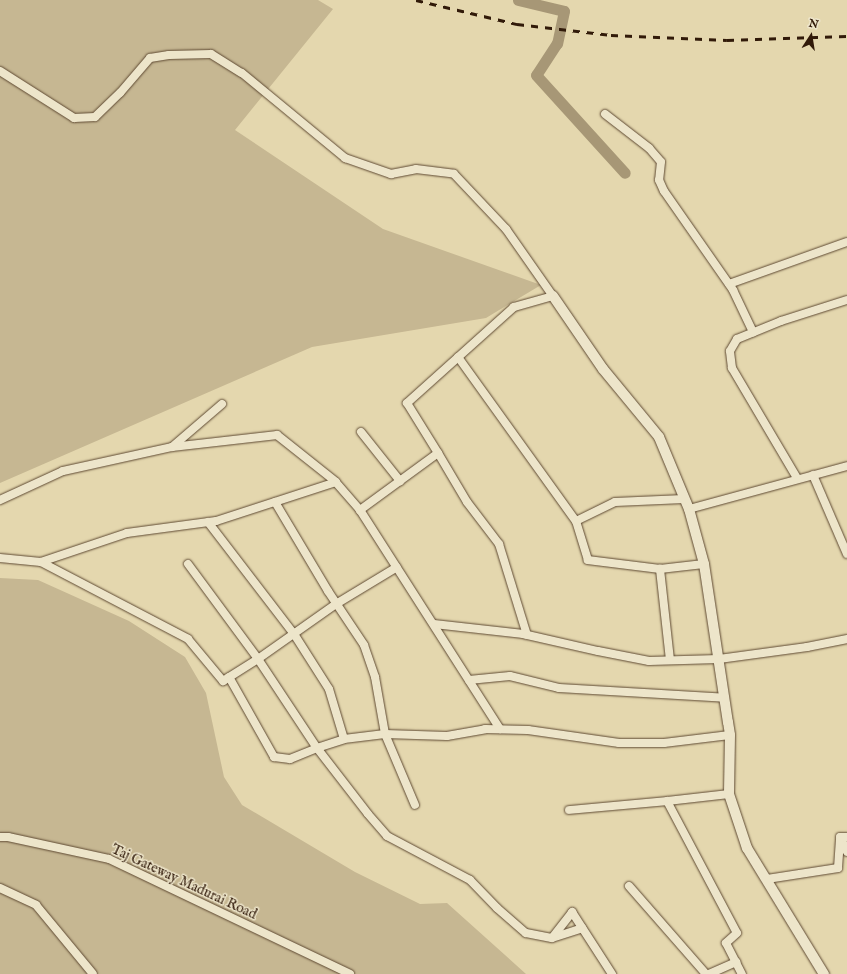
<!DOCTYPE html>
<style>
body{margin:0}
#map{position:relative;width:847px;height:974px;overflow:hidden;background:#e4d7ae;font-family:"IM FELL English",serif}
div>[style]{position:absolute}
.green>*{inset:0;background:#c6b792}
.canal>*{height:11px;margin:-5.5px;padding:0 5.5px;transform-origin:5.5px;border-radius:5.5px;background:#a79776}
.roads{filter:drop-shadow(0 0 1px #5e4932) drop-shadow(0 0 1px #5e4932)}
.minor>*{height:8px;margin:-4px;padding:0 4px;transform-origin:4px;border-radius:4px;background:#ede5ca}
.tertiary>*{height:10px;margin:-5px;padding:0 5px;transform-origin:5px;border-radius:5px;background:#ede5ca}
.rail>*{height:3px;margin-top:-1.5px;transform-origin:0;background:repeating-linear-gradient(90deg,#311a09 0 7px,transparent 0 14px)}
span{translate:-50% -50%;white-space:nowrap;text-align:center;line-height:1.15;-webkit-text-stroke:3px #ede5ca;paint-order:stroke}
.street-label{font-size:14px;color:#311a09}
.north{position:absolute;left:791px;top:16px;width:40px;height:40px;-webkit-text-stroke:3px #ede5ca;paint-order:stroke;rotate:12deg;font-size:11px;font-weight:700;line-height:16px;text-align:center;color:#311a09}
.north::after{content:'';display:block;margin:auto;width:14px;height:18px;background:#311a09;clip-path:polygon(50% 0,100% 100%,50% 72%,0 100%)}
</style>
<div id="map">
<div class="green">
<i style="clip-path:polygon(0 0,318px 0,333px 9px,235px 130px,383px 229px,541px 285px,486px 318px,312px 347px,0 483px)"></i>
<i style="clip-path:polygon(0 578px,38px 580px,129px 621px,185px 657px,206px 693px,224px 777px,242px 805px,355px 872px,420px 904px,447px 903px,526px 974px,0 974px)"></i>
</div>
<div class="canal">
<i style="left:518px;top:0;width:47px;rotate:13.4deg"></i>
<i style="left:564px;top:11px;width:33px;rotate:102deg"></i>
<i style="left:557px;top:43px;width:38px;rotate:123deg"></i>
<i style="left:536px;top:75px;width:132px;rotate:47.8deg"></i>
</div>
<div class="roads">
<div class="minor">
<i style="left:0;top:71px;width:88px;rotate:32.4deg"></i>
<i style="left:74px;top:118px;width:21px;rotate:-3deg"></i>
<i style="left:95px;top:117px;width:35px;rotate:-44deg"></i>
<i style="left:120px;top:93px;width:46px;rotate:-49.4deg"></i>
<i style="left:150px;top:58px;width:19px;rotate:-9deg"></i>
<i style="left:169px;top:55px;width:42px;rotate:-1.4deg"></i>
<i style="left:211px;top:54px;width:36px;rotate:32deg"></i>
<i style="left:242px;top:73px;width:134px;rotate:39.5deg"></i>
<i style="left:345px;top:158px;width:49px;rotate:19.2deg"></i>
<i style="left:391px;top:174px;width:25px;rotate:-11deg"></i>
<i style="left:416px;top:169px;width:38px;rotate:7deg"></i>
<i style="left:454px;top:174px;width:76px;rotate:46.6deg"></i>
<i style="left:506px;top:229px;width:82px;rotate:55deg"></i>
<i style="left:553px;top:296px;width:41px;rotate:164.2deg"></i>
<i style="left:514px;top:307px;width:144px;rotate:138.1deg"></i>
<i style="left:407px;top:403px;width:59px;rotate:58.2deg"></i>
<i style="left:438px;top:453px;width:97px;rotate:143.8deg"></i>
<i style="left:360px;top:510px;width:37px;rotate:-131deg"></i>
<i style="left:336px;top:482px;width:126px;rotate:162deg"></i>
<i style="left:216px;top:521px;width:90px;rotate:172.3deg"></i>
<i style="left:127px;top:533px;width:91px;rotate:161.4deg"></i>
<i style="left:41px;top:562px;width:166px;rotate:27.6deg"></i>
<i style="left:188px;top:639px;width:55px;rotate:50.2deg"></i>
<i style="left:223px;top:681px;width:41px;rotate:-32.2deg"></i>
<i style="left:258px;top:659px;width:107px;rotate:56.5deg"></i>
<i style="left:317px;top:748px;width:28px;rotate:-18deg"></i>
<i style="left:344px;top:739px;width:41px;rotate:-7deg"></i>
<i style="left:385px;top:734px;width:62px;rotate:1.8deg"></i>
<i style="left:447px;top:736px;width:39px;rotate:-10deg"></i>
<i style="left:485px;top:729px;width:43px;rotate:1.3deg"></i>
<i style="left:528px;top:730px;width:92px;rotate:8.1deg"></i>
<i style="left:619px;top:743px;width:45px"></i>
<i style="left:664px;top:743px;width:66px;rotate:-6.9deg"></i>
<i style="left:605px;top:114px;width:56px;rotate:37.7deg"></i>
<i style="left:649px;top:148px;width:18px;rotate:49deg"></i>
<i style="left:661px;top:162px;width:18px;rotate:96deg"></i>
<i style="left:659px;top:180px;width:12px;rotate:66deg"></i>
<i style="left:664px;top:191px;width:121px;rotate:55.1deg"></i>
<i style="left:733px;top:290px;width:47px;rotate:64.5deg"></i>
<i style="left:729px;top:284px;width:125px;rotate:-19.6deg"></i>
<i style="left:458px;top:357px;width:202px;rotate:54.3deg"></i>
<i style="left:361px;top:432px;width:63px;rotate:51.5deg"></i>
<i style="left:172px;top:447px;width:66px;rotate:-40.7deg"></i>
<i style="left:438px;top:453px;width:57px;rotate:59.4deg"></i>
<i style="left:467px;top:502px;width:53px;rotate:52.7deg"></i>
<i style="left:499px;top:544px;width:95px;rotate:72.9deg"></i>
<i style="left:813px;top:475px;width:86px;rotate:66.7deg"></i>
<i style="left:797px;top:478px;width:128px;rotate:-120.6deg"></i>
<i style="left:732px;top:368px;width:17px;rotate:-97deg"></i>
<i style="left:730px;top:351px;width:14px;rotate:-60deg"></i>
<i style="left:737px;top:339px;width:48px;rotate:-22.2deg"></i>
<i style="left:781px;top:321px;width:69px;rotate:-17.7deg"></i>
<i style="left:0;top:500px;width:69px;rotate:-24.7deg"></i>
<i style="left:63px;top:471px;width:112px;rotate:-12.4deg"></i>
<i style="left:172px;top:447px;width:106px;rotate:-6.5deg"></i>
<i style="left:277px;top:435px;width:75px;rotate:38.5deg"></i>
<i style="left:275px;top:502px;width:104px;rotate:59.2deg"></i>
<i style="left:328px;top:591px;width:65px;rotate:56.3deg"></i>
<i style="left:364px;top:645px;width:34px;rotate:71deg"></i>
<i style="left:375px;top:677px;width:58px;rotate:80deg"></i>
<i style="left:385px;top:734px;width:77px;rotate:67.1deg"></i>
<i style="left:689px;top:509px;width:164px;rotate:-15.2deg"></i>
<i style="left:360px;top:510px;width:260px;rotate:57.4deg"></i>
<i style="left:208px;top:522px;width:141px;rotate:52.5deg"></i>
<i style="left:294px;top:634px;width:65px;rotate:57.5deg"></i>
<i style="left:329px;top:689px;width:52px;rotate:73.3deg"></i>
<i style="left:0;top:558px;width:41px;rotate:5.6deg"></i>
<i style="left:188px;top:564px;width:118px;rotate:53.6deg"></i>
<i style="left:258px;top:659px;width:95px;rotate:-35.2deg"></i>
<i style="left:336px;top:604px;width:71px;rotate:-31.2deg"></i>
<i style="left:660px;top:569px;width:73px;rotate:-172.9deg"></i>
<i style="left:588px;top:560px;width:41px;rotate:-107.1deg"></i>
<i style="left:576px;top:521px;width:43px;rotate:-26deg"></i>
<i style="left:615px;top:502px;width:69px;rotate:-2.5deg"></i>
<i style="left:434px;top:624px;width:90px;rotate:6.4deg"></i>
<i style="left:523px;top:634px;width:77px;rotate:12.8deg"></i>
<i style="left:598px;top:651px;width:52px;rotate:11.1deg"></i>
<i style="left:649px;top:661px;width:70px;rotate:-1.6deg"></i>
<i style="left:719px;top:659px;width:89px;rotate:-7.8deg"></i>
<i style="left:807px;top:647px;width:41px;rotate:-11.3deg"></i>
<i style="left:670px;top:660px;width:92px;rotate:-96.3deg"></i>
<i style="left:660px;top:569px;width:44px;rotate:-6.5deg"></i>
<i style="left:229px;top:677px;width:92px;rotate:60.6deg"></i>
<i style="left:274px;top:757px;width:16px;rotate:7deg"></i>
<i style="left:290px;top:759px;width:29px;rotate:-22deg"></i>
<i style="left:317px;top:748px;width:83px;rotate:52.3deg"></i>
<i style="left:368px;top:814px;width:29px;rotate:49deg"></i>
<i style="left:387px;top:836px;width:94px;rotate:27.9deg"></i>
<i style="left:470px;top:880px;width:39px;rotate:46deg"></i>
<i style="left:497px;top:908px;width:38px;rotate:41deg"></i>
<i style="left:526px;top:933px;width:26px;rotate:11deg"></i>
<i style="left:552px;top:938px;width:32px;rotate:-18deg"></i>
<i style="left:469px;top:680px;width:41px;rotate:-5.6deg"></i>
<i style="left:510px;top:676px;width:50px;rotate:13.8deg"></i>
<i style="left:559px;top:688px;width:166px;rotate:3.4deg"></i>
<i style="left:729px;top:794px;width:62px;rotate:173.6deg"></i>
<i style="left:667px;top:801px;width:149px;rotate:62.1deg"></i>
<i style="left:737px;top:933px;width:15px;rotate:138deg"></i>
<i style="left:726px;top:943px;width:35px;rotate:63deg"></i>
<i style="left:569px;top:810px;width:98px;rotate:-5.2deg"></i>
<i style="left:0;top:837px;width:8px"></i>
<i style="left:8px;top:837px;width:103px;rotate:12.3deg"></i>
<i style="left:109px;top:859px;width:267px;rotate:25.5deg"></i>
<i style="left:841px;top:838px;width:15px;rotate:67deg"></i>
<i style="left:767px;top:879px;width:72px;rotate:-8.8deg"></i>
<i style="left:838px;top:868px;width:31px;rotate:-86deg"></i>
<i style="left:840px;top:837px;width:7px"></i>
<i style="left:629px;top:886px;width:117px;rotate:48.8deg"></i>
<i style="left:0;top:888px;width:40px;rotate:25deg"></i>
<i style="left:36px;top:905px;width:89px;rotate:50.4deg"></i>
<i style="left:552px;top:938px;width:33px;rotate:-52deg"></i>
<i style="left:572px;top:912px;width:74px;rotate:57.2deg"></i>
<i style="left:709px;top:974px;width:30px;rotate:-24deg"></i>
</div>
<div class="tertiary">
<i style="left:553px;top:296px;width:88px;rotate:55.6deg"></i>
<i style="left:603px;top:369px;width:88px;rotate:50.5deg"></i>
<i style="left:659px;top:437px;width:78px;rotate:67.4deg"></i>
<i style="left:689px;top:509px;width:57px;rotate:74.7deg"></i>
<i style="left:704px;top:564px;width:160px;rotate:81.4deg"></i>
<i style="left:728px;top:722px;width:13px;rotate:81deg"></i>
<i style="left:730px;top:735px;width:59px;rotate:91deg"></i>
<i style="left:729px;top:794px;width:57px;rotate:71.6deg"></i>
<i style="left:747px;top:848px;width:148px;rotate:58.6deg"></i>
</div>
</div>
<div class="rail">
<i style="left:416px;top:0;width:104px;rotate:13.4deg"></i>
<i style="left:517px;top:24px;width:95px;rotate:6.7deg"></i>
<i style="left:611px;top:35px;width:116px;rotate:2.5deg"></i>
<i style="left:727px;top:40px;width:120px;rotate:-1.9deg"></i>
</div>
<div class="street-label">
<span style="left:184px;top:882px;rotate:25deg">Taj Gateway Madurai Road</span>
</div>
<div class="north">N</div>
</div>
